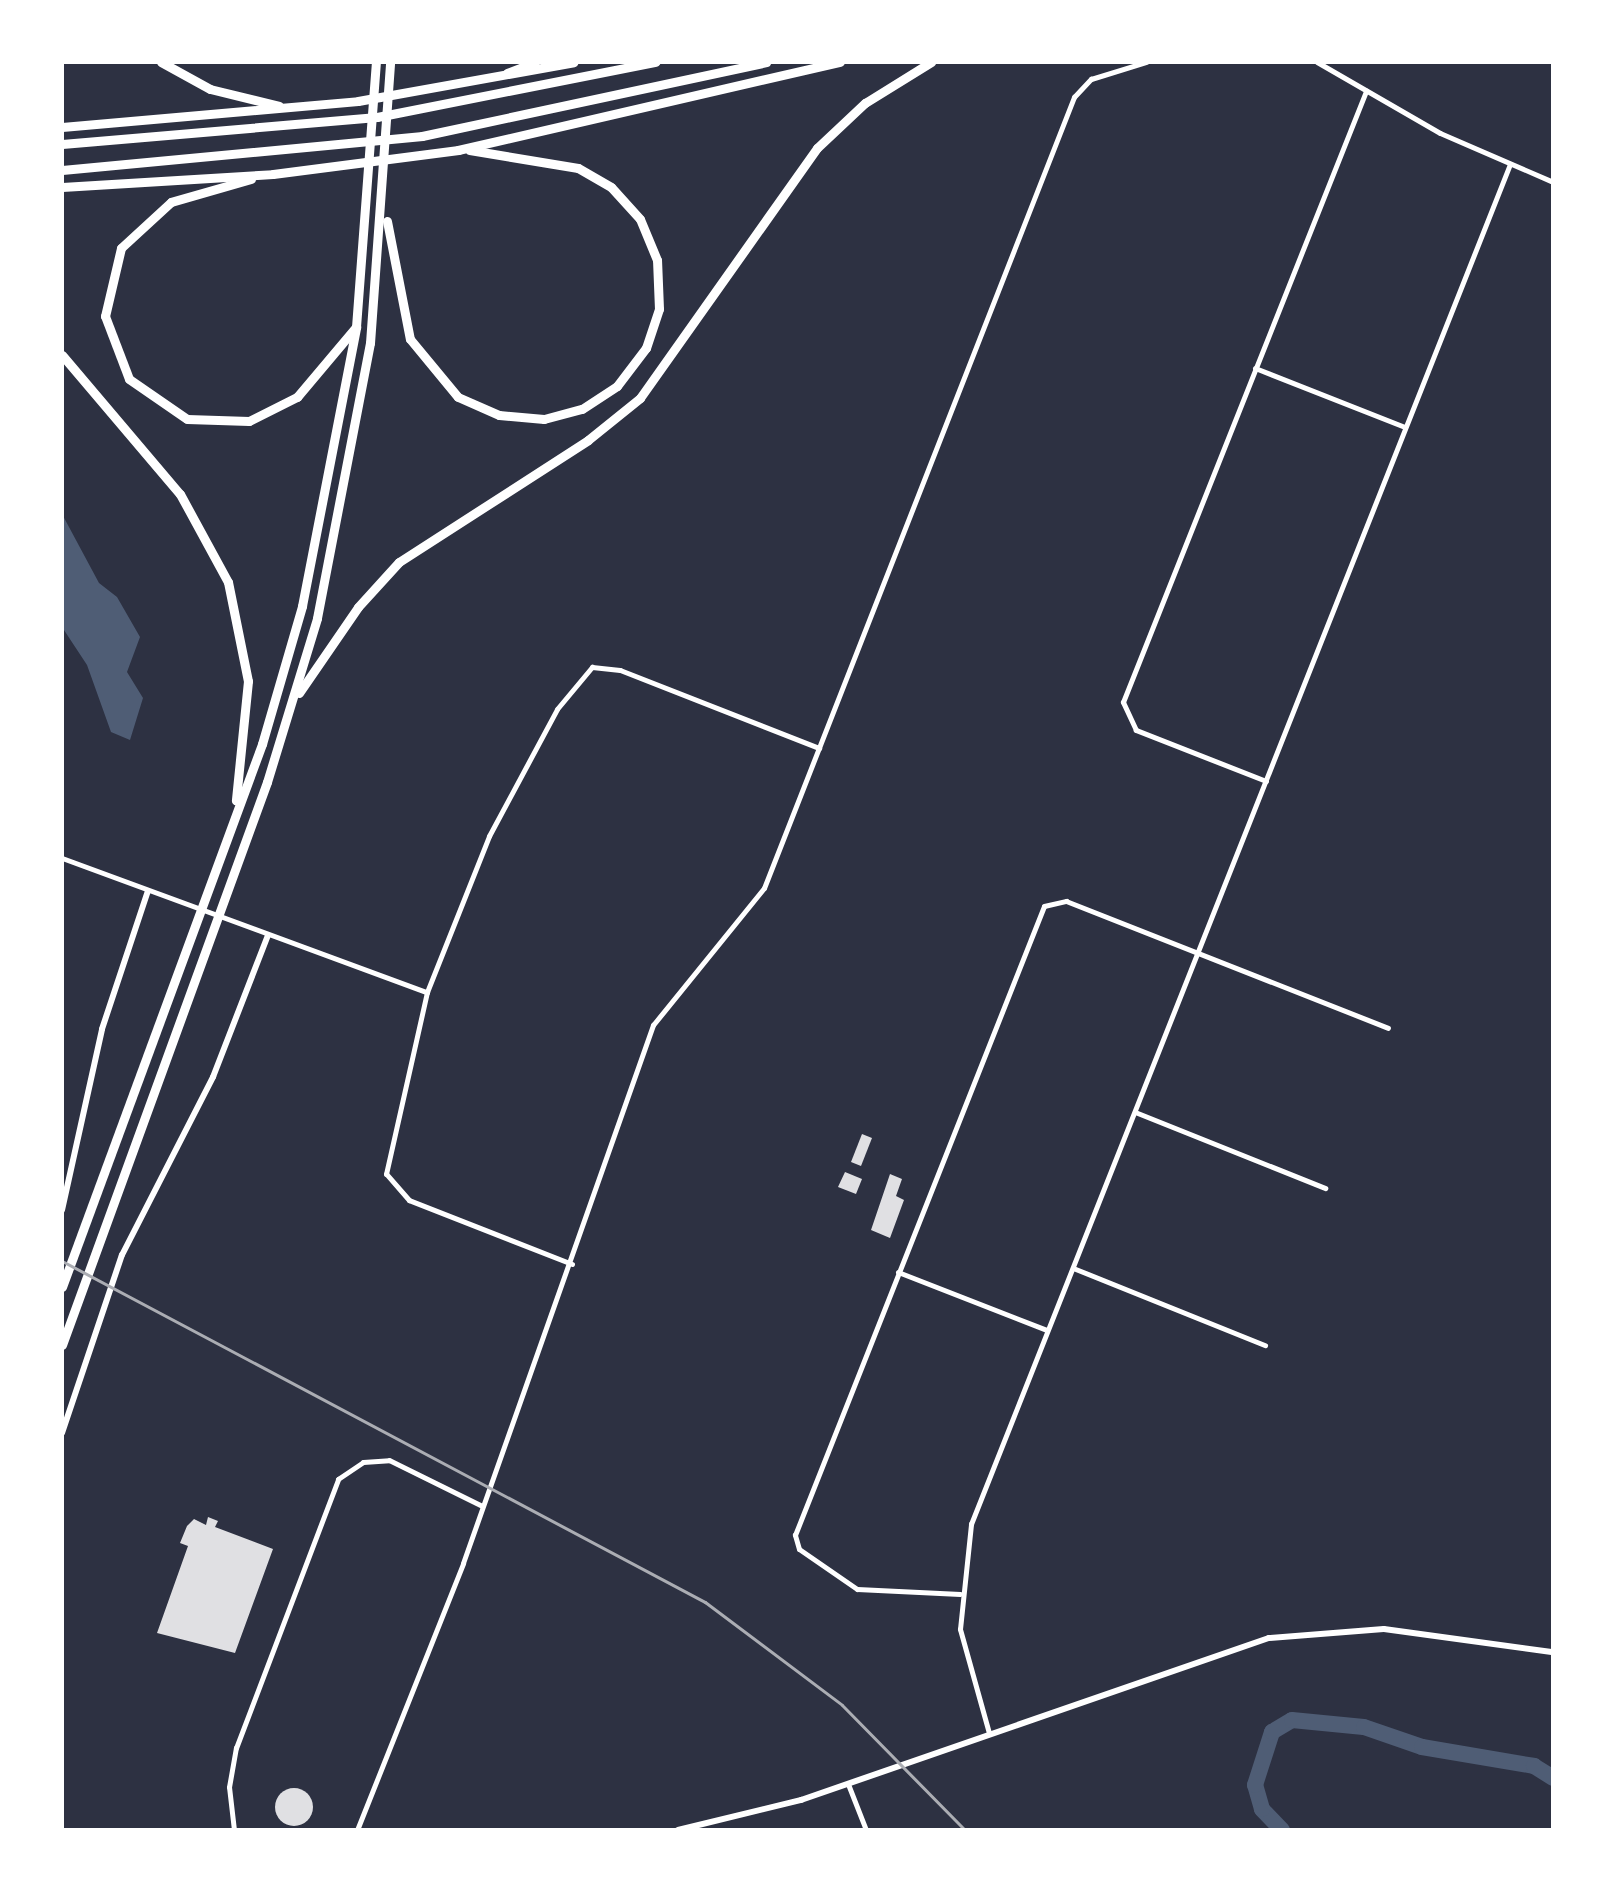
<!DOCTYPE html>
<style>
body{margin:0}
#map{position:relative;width:1615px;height:1892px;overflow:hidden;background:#2d3142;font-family:"Nunito Sans",sans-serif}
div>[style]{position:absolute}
.water>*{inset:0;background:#4f5d75}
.river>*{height:16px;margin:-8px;padding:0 8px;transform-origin:8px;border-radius:8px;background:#4f5d75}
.building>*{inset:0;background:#e0e0e3}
.round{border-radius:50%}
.minor>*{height:5px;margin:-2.5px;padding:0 2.5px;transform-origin:2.5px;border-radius:2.5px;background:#fff}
.tertiary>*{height:6px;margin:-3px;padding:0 3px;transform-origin:3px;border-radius:3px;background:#fff}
.motorway>*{height:9px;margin:-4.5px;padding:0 4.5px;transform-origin:4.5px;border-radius:4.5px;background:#fff}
.rail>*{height:3px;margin:-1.5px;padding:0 1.5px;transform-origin:1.5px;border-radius:1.5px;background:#abadb3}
span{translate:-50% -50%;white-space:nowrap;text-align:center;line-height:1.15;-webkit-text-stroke:8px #fff;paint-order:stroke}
.frame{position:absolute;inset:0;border:64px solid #fff;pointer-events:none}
</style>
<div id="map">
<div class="water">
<i style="clip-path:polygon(62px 514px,99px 583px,117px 597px,140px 637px,127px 672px,143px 698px,130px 740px,111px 732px,87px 665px,62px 627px)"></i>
</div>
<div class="river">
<i style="left:1282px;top:1830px;width:29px;rotate:-134deg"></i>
<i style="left:1262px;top:1809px;width:25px;rotate:-106deg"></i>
<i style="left:1255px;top:1785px;width:56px;rotate:-72.2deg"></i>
<i style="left:1272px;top:1732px;width:23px;rotate:-31deg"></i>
<i style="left:1292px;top:1720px;width:72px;rotate:5.6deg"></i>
<i style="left:1364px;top:1727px;width:61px;rotate:19deg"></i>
<i style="left:1422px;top:1747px;width:114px;rotate:9.6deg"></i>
<i style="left:1534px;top:1766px;width:22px;rotate:32deg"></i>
</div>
<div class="building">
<i style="clip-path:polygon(862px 1134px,872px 1138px,861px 1166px,851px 1162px)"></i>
<i style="clip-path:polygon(845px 1172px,862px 1179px,856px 1194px,838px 1187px)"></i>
<i style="clip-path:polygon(890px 1174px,902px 1179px,896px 1196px,904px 1200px,890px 1238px,871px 1230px)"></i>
<i style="clip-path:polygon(208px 1517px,218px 1521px,215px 1527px,273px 1549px,235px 1653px,157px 1633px,188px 1546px,180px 1543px,187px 1526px,194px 1519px,206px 1525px)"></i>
<i class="round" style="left:275px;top:1788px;width:38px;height:38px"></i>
</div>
<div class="minor">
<i style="left:1317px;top:62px;width:142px;rotate:30deg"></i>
<i style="left:1440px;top:133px;width:123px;rotate:23.4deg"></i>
<i style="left:1255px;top:368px;width:161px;rotate:21.5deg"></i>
<i style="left:1266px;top:781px;width:140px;rotate:-158.6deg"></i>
<i style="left:1136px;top:730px;width:31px;rotate:-115deg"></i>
<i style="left:1123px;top:702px;width:658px;rotate:-68.31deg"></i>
<i style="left:62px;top:858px;width:389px;rotate:20.2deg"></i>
<i style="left:1135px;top:1112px;width:205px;rotate:21.8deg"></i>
<i style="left:572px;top:1264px;width:175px;rotate:-158.6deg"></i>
<i style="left:409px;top:1200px;width:35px;rotate:-131deg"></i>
<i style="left:386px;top:1174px;width:187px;rotate:-77.3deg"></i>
<i style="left:427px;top:992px;width:168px;rotate:-68.3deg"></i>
<i style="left:489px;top:836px;width:144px;rotate:-61.8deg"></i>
<i style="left:557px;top:709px;width:55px;rotate:-50.2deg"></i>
<i style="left:592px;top:667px;width:28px;rotate:6deg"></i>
<i style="left:620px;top:670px;width:214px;rotate:21.4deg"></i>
<i style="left:1073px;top:1268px;width:207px;rotate:21.9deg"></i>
<i style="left:898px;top:1272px;width:160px;rotate:21.3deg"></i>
<i style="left:960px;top:1594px;width:103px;rotate:-177.2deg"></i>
<i style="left:857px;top:1589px;width:70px;rotate:-145.4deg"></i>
<i style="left:799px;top:1549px;width:15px;rotate:-106deg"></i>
<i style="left:795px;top:1535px;width:676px;rotate:-68.4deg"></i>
<i style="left:1044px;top:906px;width:23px;rotate:-13deg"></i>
<i style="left:1066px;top:901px;width:346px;rotate:21.5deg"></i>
<i style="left:989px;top:1733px;width:108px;rotate:-105.6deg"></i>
<i style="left:960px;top:1629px;width:106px;rotate:-84deg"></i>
<i style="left:971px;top:1524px;width:1463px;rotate:-68.38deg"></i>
<i style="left:848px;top:1784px;width:49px;rotate:68.6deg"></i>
<i style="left:234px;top:1830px;width:43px;rotate:-96.6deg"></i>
<i style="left:229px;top:1787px;width:40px;rotate:-80deg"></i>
<i style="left:236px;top:1748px;width:288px;rotate:-69.2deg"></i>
<i style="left:338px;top:1479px;width:30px;rotate:-34deg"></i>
<i style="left:363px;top:1462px;width:26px;rotate:-4deg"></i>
<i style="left:389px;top:1460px;width:104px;rotate:26.3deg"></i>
<i style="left:357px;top:1830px;width:287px;rotate:-68.3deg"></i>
<i style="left:463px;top:1563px;width:571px;rotate:-70.55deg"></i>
<i style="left:653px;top:1025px;width:176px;rotate:-51deg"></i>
<i style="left:764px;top:888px;width:850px;rotate:-68.6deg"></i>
<i style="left:1074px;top:97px;width:25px;rotate:-47deg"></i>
<i style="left:1091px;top:79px;width:58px;rotate:-17.2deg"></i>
</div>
<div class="tertiary">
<i style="left:62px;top:1210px;width:185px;rotate:-77.5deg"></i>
<i style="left:102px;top:1029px;width:145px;rotate:-71.6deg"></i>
<i style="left:62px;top:1433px;width:188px;rotate:-71.4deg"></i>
<i style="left:122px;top:1255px;width:200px;rotate:-62.9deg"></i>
<i style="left:213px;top:1077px;width:152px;rotate:-68.8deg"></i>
<i style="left:678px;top:1830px;width:127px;rotate:-13.7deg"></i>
<i style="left:801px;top:1800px;width:495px;rotate:-19.1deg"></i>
<i style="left:1269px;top:1638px;width:115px;rotate:-4.5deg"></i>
<i style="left:1384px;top:1629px;width:171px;rotate:7.8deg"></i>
</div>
<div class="motorway">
<i style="left:161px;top:62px;width:56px;rotate:28.9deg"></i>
<i style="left:210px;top:89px;width:71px;rotate:13.8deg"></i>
<i style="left:507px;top:73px;width:30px;rotate:-21deg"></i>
<i style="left:62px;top:127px;width:297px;rotate:-5deg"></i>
<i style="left:358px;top:101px;width:219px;rotate:-10.2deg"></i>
<i style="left:62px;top:144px;width:316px;rotate:-4.9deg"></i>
<i style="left:377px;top:117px;width:284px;rotate:-11.2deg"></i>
<i style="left:62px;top:170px;width:362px;rotate:-5.4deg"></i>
<i style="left:422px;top:136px;width:352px;rotate:-12.1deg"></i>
<i style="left:251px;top:179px;width:83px;rotate:164deg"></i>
<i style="left:171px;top:202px;width:68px;rotate:137.4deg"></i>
<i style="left:121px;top:248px;width:70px;rotate:103.2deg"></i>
<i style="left:105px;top:316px;width:67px;rotate:69.1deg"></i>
<i style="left:129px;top:379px;width:70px;rotate:34.6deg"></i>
<i style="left:187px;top:419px;width:62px;rotate:1.8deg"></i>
<i style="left:249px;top:421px;width:54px;rotate:-26.6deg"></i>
<i style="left:297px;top:397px;width:92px;rotate:-49.9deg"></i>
<i style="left:62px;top:187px;width:211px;rotate:-3.5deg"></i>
<i style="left:273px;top:174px;width:187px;rotate:-7.4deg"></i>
<i style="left:458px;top:150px;width:392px;rotate:-13deg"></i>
<i style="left:387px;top:221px;width:120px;rotate:79deg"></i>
<i style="left:410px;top:339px;width:75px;rotate:50.4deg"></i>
<i style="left:458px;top:397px;width:45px;rotate:23.7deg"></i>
<i style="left:499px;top:415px;width:45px;rotate:5.1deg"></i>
<i style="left:544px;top:419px;width:39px;rotate:-15deg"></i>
<i style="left:582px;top:409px;width:42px;rotate:-33.3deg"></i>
<i style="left:617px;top:386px;width:48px;rotate:-52.7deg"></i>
<i style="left:646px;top:348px;width:41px;rotate:-71.6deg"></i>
<i style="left:659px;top:309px;width:49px;rotate:-92.3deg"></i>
<i style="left:657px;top:260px;width:44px;rotate:-112.5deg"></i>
<i style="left:640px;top:219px;width:43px;rotate:-132.2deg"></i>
<i style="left:611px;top:187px;width:38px;rotate:-150deg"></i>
<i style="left:578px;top:168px;width:110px;rotate:-170.6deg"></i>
<i style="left:62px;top:355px;width:182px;rotate:49.7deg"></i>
<i style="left:180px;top:494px;width:100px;rotate:61.4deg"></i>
<i style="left:228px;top:582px;width:101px;rotate:78.6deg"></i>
<i style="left:248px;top:681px;width:120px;rotate:95.8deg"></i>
<i style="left:299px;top:693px;width:104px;rotate:-55.5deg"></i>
<i style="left:358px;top:607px;width:61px;rotate:-47.7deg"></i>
<i style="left:399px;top:562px;width:225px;rotate:-32.8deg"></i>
<i style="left:588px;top:440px;width:67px;rotate:-38.9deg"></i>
<i style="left:640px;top:398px;width:306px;rotate:-54.7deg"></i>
<i style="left:817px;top:148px;width:66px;rotate:-43.2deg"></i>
<i style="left:865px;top:103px;width:78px;rotate:-31.8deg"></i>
<i style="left:62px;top:1287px;width:579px;rotate:-69.78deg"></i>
<i style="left:262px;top:744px;width:144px;rotate:-73.8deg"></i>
<i style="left:302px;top:606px;width:284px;rotate:-79deg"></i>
<i style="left:356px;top:327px;width:266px;rotate:-85.7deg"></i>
<i style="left:62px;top:1345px;width:599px;rotate:-69.99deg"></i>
<i style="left:267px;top:782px;width:171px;rotate:-73deg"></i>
<i style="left:317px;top:618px;width:280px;rotate:-79.1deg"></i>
<i style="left:370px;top:343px;width:282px;rotate:-85.9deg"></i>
</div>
<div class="rail">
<i style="left:62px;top:1261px;width:728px;rotate:27.94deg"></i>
<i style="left:705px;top:1602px;width:171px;rotate:36.9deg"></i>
<i style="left:842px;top:1705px;width:175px;rotate:45.5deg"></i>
</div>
<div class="frame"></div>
</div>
